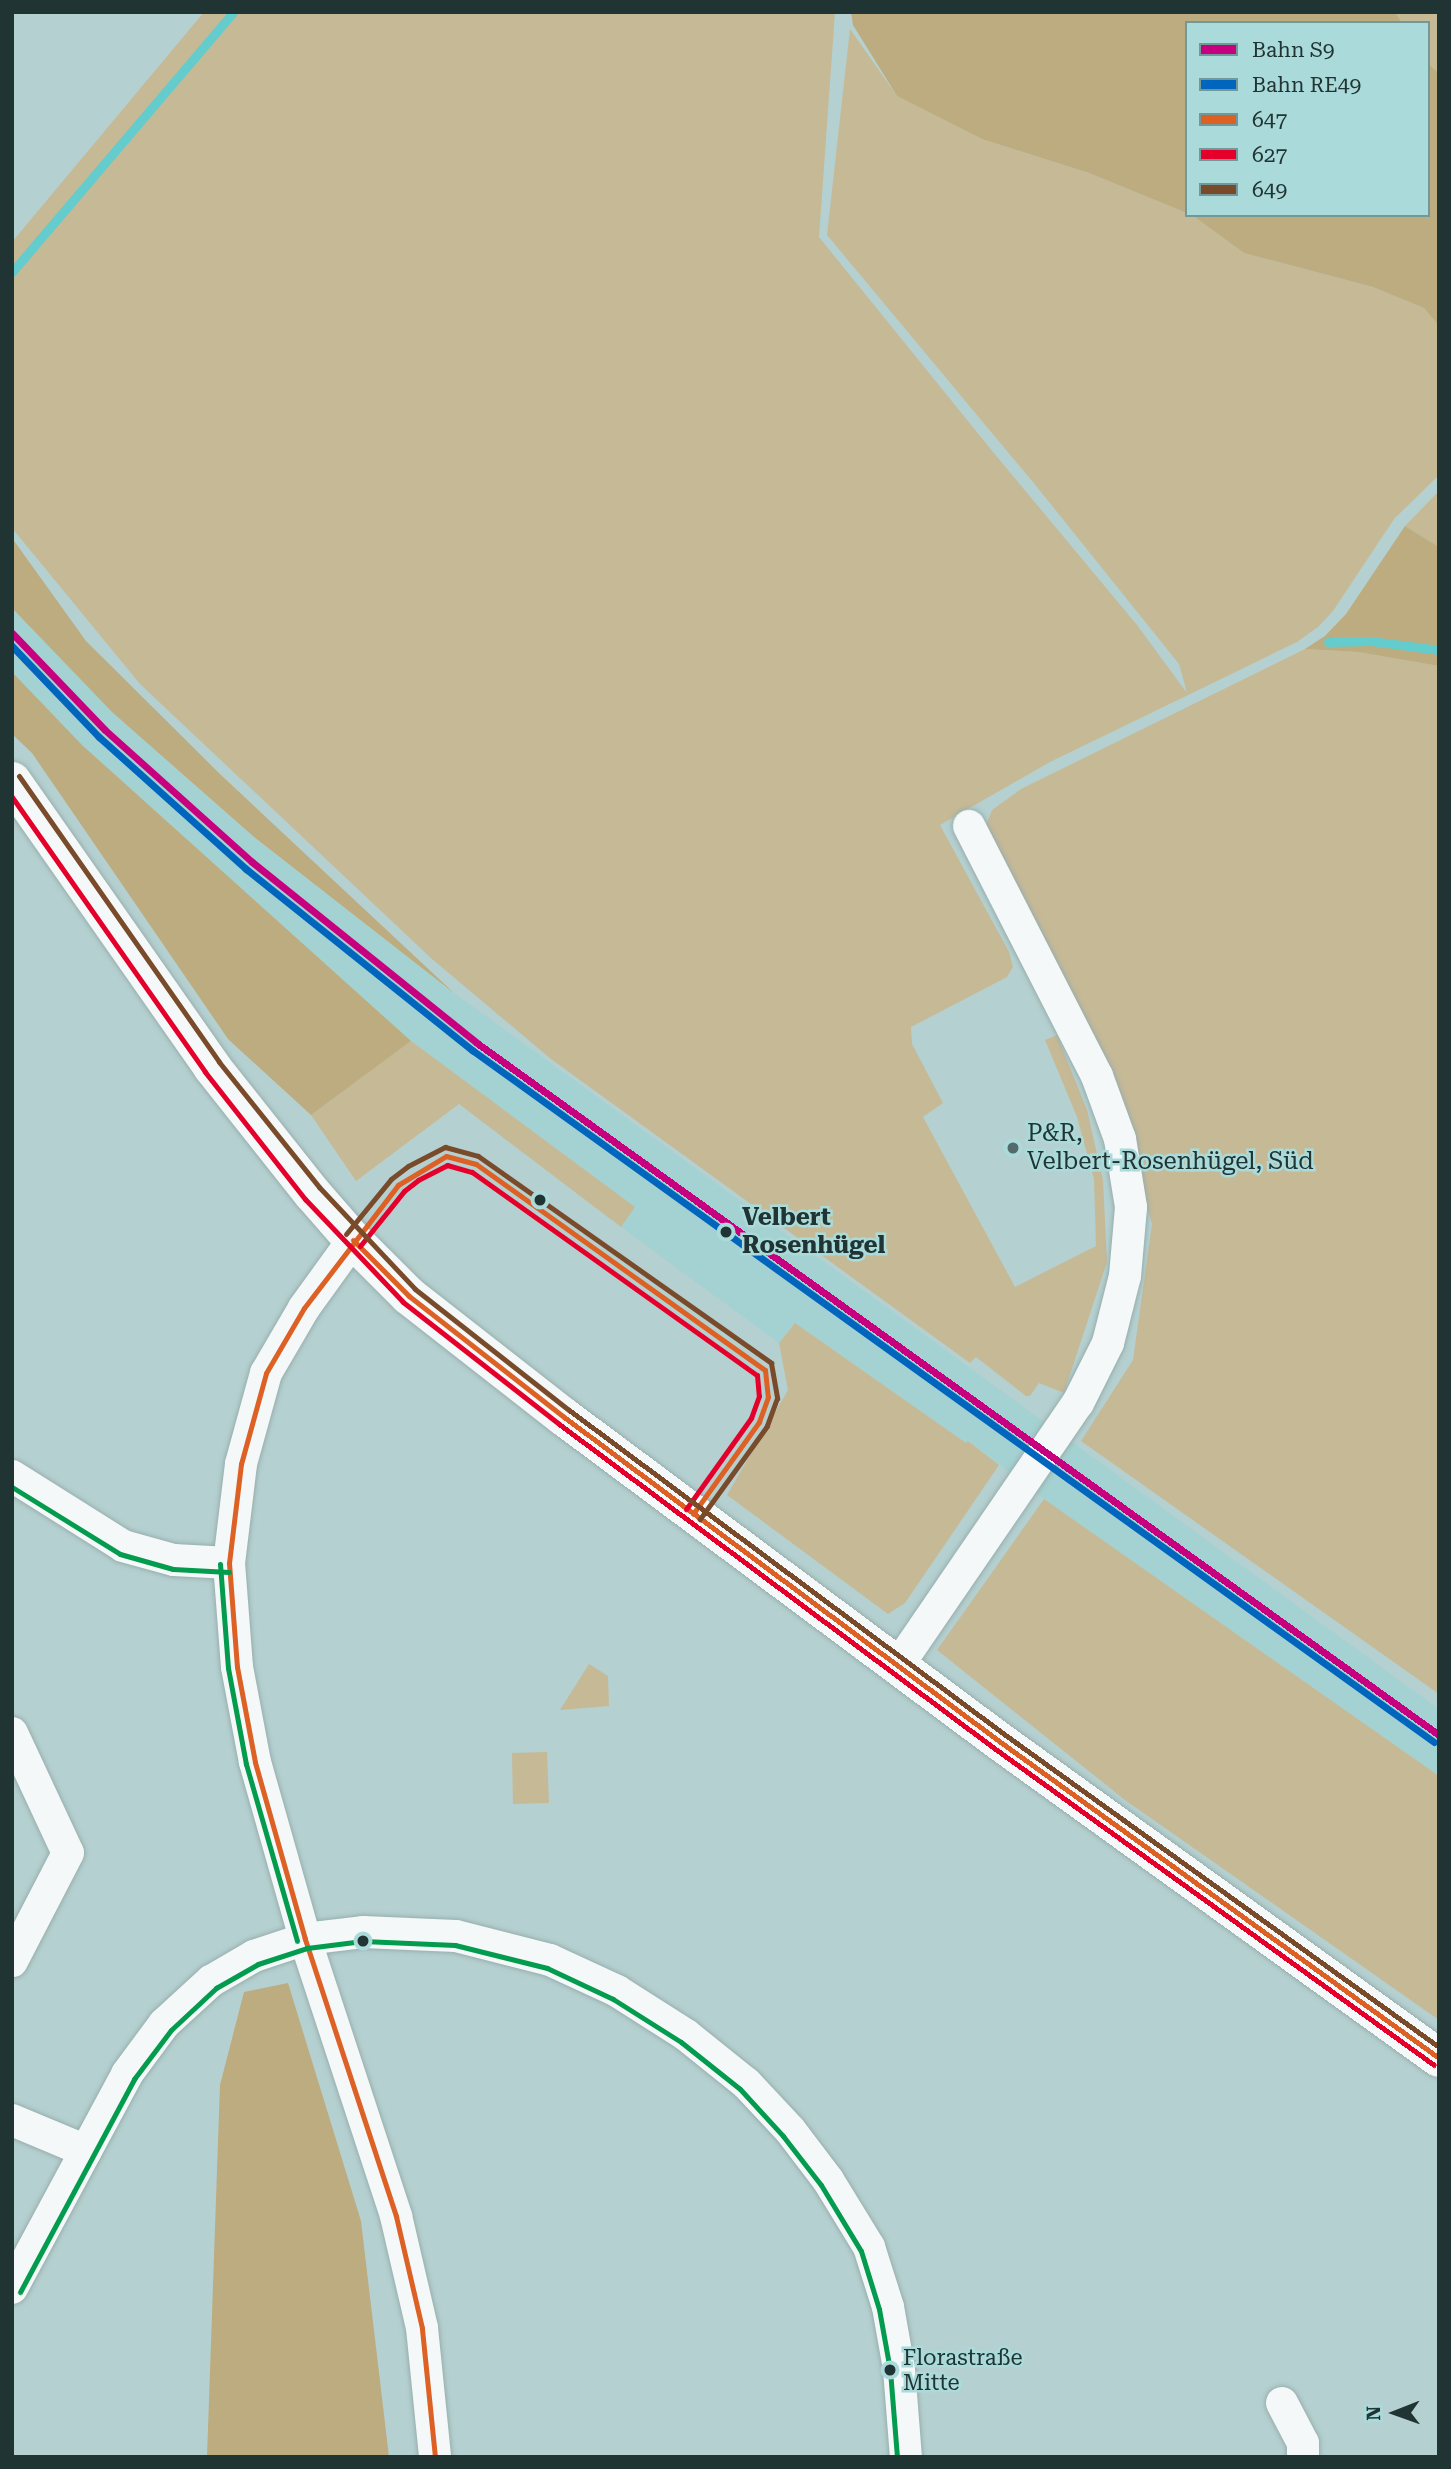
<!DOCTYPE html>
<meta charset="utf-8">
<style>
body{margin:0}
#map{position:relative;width:1451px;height:2469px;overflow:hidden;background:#b5d0d0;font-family:"Roboto Serif",serif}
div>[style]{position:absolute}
.built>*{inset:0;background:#a4d1d1}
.green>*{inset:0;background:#c6b996}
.forest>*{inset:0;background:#bcac7f}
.stream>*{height:9px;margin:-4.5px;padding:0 4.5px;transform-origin:4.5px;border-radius:4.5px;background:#64cccd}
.roads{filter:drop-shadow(0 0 2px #98aeae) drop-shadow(0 0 2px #98aeae)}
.street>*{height:32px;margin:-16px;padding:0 16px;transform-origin:16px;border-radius:16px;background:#f4f8f8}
.secondary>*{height:38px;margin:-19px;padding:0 19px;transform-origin:19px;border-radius:19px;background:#f4f8f8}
.bus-1>*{height:5px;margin:-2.5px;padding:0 2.5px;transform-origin:2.5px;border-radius:2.5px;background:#dd6024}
.bus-2>*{height:5px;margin:-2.5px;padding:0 2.5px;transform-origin:2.5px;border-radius:2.5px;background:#e4002b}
.bus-3>*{height:5px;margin:-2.5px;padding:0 2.5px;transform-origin:2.5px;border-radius:2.5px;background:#7a4b2a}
.bus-4>*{height:5px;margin:-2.5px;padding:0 2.5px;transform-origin:2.5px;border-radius:2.5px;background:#039b4e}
.rail-1>*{height:7px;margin:-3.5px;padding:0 3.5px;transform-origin:3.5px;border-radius:3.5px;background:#c7007f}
.rail-2>*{height:7px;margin:-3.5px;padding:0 3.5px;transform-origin:3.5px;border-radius:3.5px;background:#0065bd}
.dots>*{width:19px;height:19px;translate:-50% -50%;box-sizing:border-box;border:4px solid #aadbda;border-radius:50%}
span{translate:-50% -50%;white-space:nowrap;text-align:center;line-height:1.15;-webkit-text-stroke:5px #aadbda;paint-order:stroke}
.bus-label{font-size:22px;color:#213434}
.left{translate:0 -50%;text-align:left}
.poi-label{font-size:24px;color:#213434}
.stop-label{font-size:24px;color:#213434;font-weight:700}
.frame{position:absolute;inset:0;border:14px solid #213434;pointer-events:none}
.legend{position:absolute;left:1185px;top:21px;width:245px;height:196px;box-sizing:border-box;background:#aadbda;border:2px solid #739898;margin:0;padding:9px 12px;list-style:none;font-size:21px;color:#213434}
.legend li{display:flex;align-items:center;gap:14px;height:35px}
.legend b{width:35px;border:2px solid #739898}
.north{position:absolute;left:1360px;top:2378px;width:70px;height:70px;-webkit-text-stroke:5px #aadbda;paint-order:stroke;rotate:269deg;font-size:19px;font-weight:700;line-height:28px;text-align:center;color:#213434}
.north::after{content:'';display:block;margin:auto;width:24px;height:32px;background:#213434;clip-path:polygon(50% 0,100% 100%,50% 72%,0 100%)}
</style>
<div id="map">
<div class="built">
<i style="clip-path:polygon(12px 608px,112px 712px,253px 837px,454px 993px,1439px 1709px,1439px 1776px,1044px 1499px,969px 1441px,966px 1443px,795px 1323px,779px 1343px,621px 1227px,635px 1207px,411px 1041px,82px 745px,12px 672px)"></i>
</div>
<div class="green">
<i style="clip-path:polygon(204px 12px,835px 12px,819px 237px,993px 452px,1137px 625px,1187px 693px,1179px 664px,1037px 487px,827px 235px,850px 29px,897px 96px,982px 139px,1089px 173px,1192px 215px,1244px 253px,1373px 287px,1424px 308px,1439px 326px,1439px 475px,1394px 519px,1333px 611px,1318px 627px,1297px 642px,1050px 762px,940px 825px,1009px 952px,1013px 967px,1007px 977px,911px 1027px,912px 1044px,943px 1103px,923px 1117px,1015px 1287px,1096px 1246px,1094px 1179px,1077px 1117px,1045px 1040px,1057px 1035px,1087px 1110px,1103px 1180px,1107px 1262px,1064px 1393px,1039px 1383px,1030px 1396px,1026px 1396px,976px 1357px,970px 1363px,551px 1059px,432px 959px,140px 684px,12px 528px,12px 242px)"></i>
<i style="clip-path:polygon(1395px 12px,1439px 12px,1439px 73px,1428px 64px,1428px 23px,1402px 23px)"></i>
<i style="clip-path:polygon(1439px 491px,1439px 547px,1405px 526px)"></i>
<i style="clip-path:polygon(1305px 649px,1358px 652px,1439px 666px,1439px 1694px,1081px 1441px,1133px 1360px,1152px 1224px,1094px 1036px,1062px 981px,985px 828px,992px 810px,1021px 789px)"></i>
<i style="clip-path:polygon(411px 1041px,635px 1207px,621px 1227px,459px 1104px,356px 1181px,311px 1115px)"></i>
<i style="clip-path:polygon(795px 1323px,966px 1443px,968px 1441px,999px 1465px,905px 1603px,888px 1614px,727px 1495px,788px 1390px,779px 1343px)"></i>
<i style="clip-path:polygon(1044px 1499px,1439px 1776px,1439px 2020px,1125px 1800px,937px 1650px)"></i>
<i style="clip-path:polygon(589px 1664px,608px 1676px,609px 1706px,560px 1710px)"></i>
<i style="clip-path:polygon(547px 1752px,549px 1803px,513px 1804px,512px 1753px)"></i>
</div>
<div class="forest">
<i style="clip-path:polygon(851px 12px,1395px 12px,1402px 23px,1187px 23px,1187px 213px,1089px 173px,982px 139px,897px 96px,853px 25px)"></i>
<i style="clip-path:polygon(1428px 64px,1439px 73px,1439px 326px,1424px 308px,1373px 287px,1244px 253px,1192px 215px,1428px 215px)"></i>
<i style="clip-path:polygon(1405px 526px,1439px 547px,1439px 666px,1358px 652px,1305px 649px,1325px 636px,1346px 614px)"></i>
<i style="clip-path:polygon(12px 538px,86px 641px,222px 776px,454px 993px,254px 837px,112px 712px,12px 608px)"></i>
<i style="clip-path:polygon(12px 672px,82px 745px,411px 1041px,311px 1115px,228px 1039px,32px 753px,12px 734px)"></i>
<i style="clip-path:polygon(288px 1983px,361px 2221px,389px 2457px,207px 2457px,220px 2085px,244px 1992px)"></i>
</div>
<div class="stream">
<i style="left:12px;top:272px;width:341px;rotate:-49.6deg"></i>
<i style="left:1328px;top:642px;width:43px;rotate:-1.3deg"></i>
<i style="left:1371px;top:641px;width:69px;rotate:7.5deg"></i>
</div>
<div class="roads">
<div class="street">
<i style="left:353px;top:1240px;width:84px;rotate:125.8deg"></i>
<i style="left:304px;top:1308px;width:75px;rotate:120.3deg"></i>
<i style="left:266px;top:1373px;width:94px;rotate:105.4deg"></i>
<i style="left:241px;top:1464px;width:100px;rotate:96.9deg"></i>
<i style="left:229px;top:1563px;width:104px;rotate:85.6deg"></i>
<i style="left:237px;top:1667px;width:97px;rotate:79.3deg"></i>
<i style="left:255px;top:1762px;width:184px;rotate:74.2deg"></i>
<i style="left:305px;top:1939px;width:292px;rotate:71.8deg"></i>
<i style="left:396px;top:2216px;width:115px;rotate:76.9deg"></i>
<i style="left:422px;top:2328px;width:130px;rotate:84.2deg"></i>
<i style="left:12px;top:1476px;width:131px;rotate:32.2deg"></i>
<i style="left:123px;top:1546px;width:53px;rotate:15.4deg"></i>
<i style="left:174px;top:1560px;width:55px;rotate:3.1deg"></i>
<i style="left:899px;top:1664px;width:316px;rotate:-55.6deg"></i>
<i style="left:1078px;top:1403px;width:67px;rotate:-63.4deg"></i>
<i style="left:1108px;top:1343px;width:69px;rotate:-75.8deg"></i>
<i style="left:1125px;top:1276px;width:69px;rotate:-85deg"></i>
<i style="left:1131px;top:1207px;width:69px;rotate:-99.2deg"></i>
<i style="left:1120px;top:1139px;width:67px;rotate:-110.1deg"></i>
<i style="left:1097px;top:1076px;width:281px;rotate:-117.1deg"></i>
<i style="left:12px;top:1733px;width:132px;rotate:65deg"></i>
<i style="left:68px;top:1853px;width:122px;rotate:117.4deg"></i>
<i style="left:12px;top:2120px;width:80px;rotate:22.7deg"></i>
<i style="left:12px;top:2288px;width:243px;rotate:-61.7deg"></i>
<i style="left:127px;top:2074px;width:62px;rotate:-53.5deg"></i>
<i style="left:164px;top:2024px;width:64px;rotate:-42.5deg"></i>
<i style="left:211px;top:1981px;width:50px;rotate:-30.2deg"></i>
<i style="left:254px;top:1956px;width:54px;rotate:-18.4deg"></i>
<i style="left:305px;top:1939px;width:58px;rotate:-6.9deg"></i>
<i style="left:363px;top:1932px;width:93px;rotate:2.5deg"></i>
<i style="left:456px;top:1936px;width:97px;rotate:14.3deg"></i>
<i style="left:550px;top:1960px;width:74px;rotate:24.8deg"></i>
<i style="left:617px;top:1991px;width:82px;rotate:32.5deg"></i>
<i style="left:686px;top:2035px;width:77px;rotate:38.7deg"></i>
<i style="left:746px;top:2083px;width:64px;rotate:46.9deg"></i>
<i style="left:790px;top:2130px;width:63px;rotate:52.8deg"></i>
<i style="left:828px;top:2180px;width:79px;rotate:58.5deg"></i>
<i style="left:869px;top:2247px;width:63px;rotate:72.4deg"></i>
<i style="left:888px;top:2307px;width:63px;rotate:79.9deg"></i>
<i style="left:899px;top:2369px;width:88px;rotate:85.5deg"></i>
<i style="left:1282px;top:2403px;width:45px;rotate:62.3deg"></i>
<i style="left:1303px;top:2443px;width:14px;rotate:90deg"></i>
</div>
<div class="secondary">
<i style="left:12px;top:781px;width:349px;rotate:55deg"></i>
<i style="left:212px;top:1067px;width:161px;rotate:51.6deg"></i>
<i style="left:312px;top:1193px;width:62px;rotate:48.9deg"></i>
<i style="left:353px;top:1240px;width:79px;rotate:45deg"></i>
<i style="left:409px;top:1296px;width:197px;rotate:38deg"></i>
<i style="left:564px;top:1417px;width:542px;rotate:36.68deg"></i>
<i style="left:999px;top:1741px;width:542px;rotate:35.77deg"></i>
</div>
</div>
<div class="bus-1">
<i style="left:353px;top:1240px;width:79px;rotate:45deg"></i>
<i style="left:409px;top:1296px;width:197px;rotate:38deg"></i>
<i style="left:564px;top:1417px;width:542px;rotate:36.68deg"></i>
<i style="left:999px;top:1741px;width:542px;rotate:35.77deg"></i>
<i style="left:435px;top:2457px;width:130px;rotate:-95.8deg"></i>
<i style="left:422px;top:2328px;width:115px;rotate:-103.1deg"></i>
<i style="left:396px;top:2216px;width:292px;rotate:-108.2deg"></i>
<i style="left:305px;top:1939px;width:184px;rotate:-105.8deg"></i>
<i style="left:255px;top:1762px;width:97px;rotate:-100.7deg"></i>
<i style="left:237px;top:1667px;width:104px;rotate:-94.4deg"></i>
<i style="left:229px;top:1563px;width:100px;rotate:-83.1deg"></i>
<i style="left:241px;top:1464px;width:94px;rotate:-74.6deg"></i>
<i style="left:266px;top:1373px;width:75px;rotate:-59.7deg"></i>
<i style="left:304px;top:1308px;width:155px;rotate:-52.6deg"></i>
<i style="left:398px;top:1185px;width:56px;rotate:-31.1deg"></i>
<i style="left:446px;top:1156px;width:31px;rotate:15deg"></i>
<i style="left:476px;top:1164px;width:355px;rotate:35.5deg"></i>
<i style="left:765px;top:1370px;width:27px;rotate:84deg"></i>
<i style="left:768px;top:1397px;width:27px;rotate:110deg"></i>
<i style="left:759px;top:1422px;width:113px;rotate:125.7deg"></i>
</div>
<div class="bus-2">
<i style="left:12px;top:797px;width:336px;rotate:54.9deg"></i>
<i style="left:205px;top:1072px;width:162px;rotate:51.8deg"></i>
<i style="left:305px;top:1199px;width:142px;rotate:46.4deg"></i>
<i style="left:403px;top:1302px;width:198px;rotate:38deg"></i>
<i style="left:559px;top:1424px;width:542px;rotate:36.68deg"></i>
<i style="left:994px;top:1748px;width:542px;rotate:35.77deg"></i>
<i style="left:360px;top:1246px;width:70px;rotate:-51.3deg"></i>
<i style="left:404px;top:1191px;width:18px;rotate:-38deg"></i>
<i style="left:418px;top:1180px;width:33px;rotate:-27deg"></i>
<i style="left:447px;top:1165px;width:26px;rotate:16deg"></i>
<i style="left:472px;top:1172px;width:350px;rotate:35.5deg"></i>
<i style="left:757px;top:1375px;width:21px;rotate:85deg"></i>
<i style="left:759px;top:1396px;width:23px;rotate:110deg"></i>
<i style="left:751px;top:1418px;width:112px;rotate:125.5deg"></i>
</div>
<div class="bus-3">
<i style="left:19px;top:776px;width:349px;rotate:55deg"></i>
<i style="left:219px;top:1062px;width:160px;rotate:51.3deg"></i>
<i style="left:319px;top:1187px;width:140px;rotate:46.7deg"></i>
<i style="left:415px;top:1289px;width:196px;rotate:38.2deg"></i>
<i style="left:569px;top:1410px;width:542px;rotate:36.68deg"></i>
<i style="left:1004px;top:1734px;width:536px;rotate:35.74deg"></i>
<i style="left:346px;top:1234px;width:71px;rotate:-50.7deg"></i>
<i style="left:391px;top:1179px;width:21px;rotate:-37deg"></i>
<i style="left:408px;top:1166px;width:42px;rotate:-27.2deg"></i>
<i style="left:445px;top:1147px;width:34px;rotate:15deg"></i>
<i style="left:478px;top:1156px;width:359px;rotate:35.2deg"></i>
<i style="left:771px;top:1363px;width:36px;rotate:80deg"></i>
<i style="left:777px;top:1398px;width:30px;rotate:110deg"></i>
<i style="left:767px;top:1426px;width:115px;rotate:125.8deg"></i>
</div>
<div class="bus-4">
<i style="left:12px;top:1487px;width:127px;rotate:31.8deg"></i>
<i style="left:120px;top:1554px;width:55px;rotate:15.8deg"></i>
<i style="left:173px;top:1569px;width:56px;rotate:3.1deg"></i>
<i style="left:220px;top:1564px;width:104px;rotate:85.6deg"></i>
<i style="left:228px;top:1668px;width:98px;rotate:79.4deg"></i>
<i style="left:246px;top:1764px;width:184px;rotate:73.9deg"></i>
<i style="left:20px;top:2292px;width:242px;rotate:-61.8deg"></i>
<i style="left:134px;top:2079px;width:61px;rotate:-52.9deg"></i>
<i style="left:171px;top:2030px;width:62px;rotate:-43deg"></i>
<i style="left:216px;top:1988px;width:48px;rotate:-29.7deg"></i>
<i style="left:258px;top:1964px;width:52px;rotate:-18.1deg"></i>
<i style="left:307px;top:1948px;width:56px;rotate:-7.1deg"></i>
<i style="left:363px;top:1941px;width:92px;rotate:2.5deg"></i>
<i style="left:455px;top:1945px;width:95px;rotate:14deg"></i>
<i style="left:547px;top:1968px;width:73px;rotate:25.2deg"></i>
<i style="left:613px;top:1999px;width:80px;rotate:32.3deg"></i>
<i style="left:681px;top:2042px;width:75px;rotate:38.5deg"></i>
<i style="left:740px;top:2089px;width:64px;rotate:47.5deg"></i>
<i style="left:783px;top:2136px;width:62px;rotate:52.2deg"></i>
<i style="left:821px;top:2185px;width:77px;rotate:58.8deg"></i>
<i style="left:861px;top:2251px;width:61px;rotate:72.8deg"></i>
<i style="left:879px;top:2309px;width:62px;rotate:79.8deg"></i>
<i style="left:890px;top:2370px;width:87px;rotate:85.4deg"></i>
</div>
<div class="rail-1">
<i style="left:12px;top:633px;width:134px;rotate:46.2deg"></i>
<i style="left:105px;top:730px;width:198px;rotate:41.9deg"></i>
<i style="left:252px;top:862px;width:289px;rotate:38.8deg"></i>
<i style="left:477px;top:1043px;width:1185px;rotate:35.73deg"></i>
</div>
<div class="rail-2">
<i style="left:12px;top:646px;width:126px;rotate:46.3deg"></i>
<i style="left:99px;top:737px;width:198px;rotate:41.9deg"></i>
<i style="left:246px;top:869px;width:290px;rotate:38.7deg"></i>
<i style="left:472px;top:1050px;width:1185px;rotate:35.73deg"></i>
</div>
<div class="dots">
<i style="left:1013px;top:1148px;background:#556b6b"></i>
<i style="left:540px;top:1200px;background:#213434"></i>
<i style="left:726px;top:1232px;background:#213434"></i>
<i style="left:363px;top:1941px;background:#213434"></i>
<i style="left:890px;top:2370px;background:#213434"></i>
</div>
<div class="bus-label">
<span class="left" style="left:903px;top:2370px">Florastraße<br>Mitte</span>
</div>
<div class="poi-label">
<span class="left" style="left:1027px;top:1148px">P&amp;R,<br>Velbert-Rosenhügel, Süd</span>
</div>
<div class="stop-label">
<span class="left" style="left:742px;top:1232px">Velbert<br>Rosenhügel</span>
</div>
<div class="frame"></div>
<ul class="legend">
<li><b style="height:9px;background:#c7007f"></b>Bahn S9</li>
<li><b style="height:9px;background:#0065bd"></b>Bahn RE49</li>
<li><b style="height:9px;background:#dd6024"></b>647</li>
<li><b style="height:9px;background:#e4002b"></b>627</li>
<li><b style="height:9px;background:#7a4b2a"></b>649</li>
</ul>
<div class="north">N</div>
</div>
